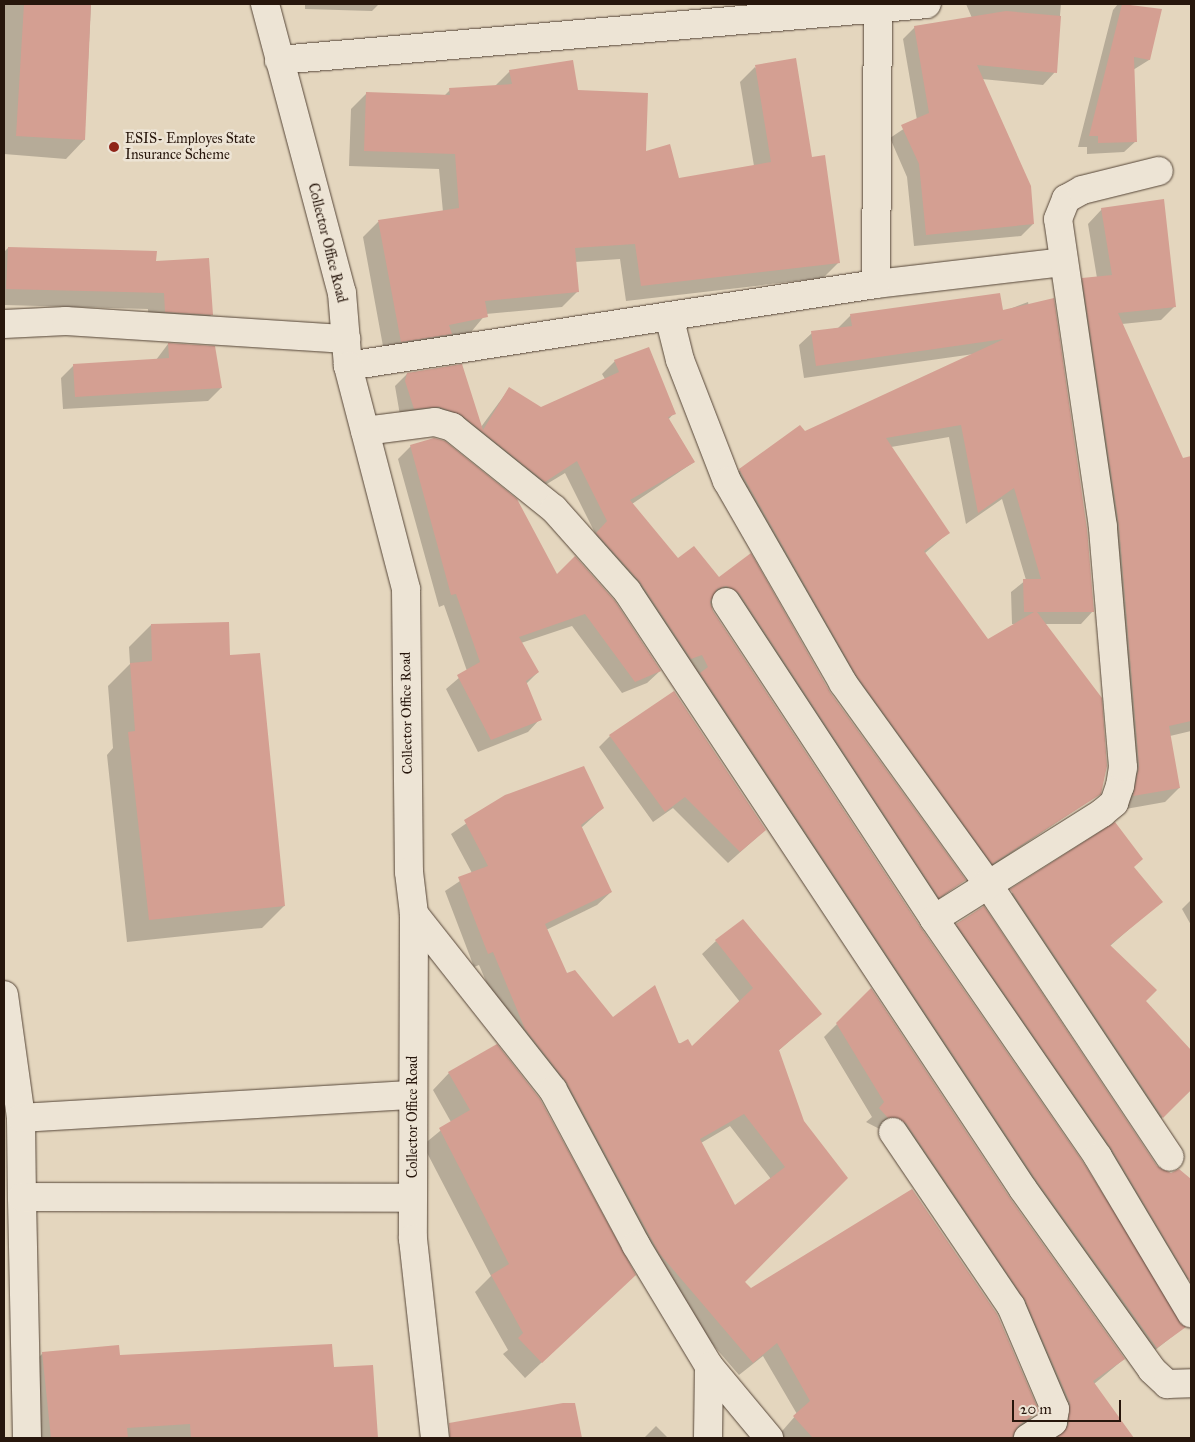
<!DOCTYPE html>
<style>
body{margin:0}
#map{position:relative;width:1195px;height:1442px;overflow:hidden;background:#e4d6be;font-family:"IM FELL Great Primer",serif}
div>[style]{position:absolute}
.shadow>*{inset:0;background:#0003}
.building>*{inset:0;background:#d49f92}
.roads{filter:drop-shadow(0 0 1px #564638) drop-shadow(0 0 1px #564638)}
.minor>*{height:28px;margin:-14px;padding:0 14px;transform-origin:14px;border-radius:14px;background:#ede4d5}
.secondary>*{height:28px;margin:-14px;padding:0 14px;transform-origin:14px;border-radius:14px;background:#ede4d5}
.dots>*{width:14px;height:14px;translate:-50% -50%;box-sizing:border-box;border:2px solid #ede4d5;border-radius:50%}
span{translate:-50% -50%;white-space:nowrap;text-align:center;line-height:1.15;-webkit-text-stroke:5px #ede4d5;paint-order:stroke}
.poi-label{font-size:14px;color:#27160c}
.left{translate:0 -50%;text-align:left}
.street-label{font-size:14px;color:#27160c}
.frame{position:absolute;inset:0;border:5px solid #27160c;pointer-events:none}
.scale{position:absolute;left:1012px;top:1400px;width:109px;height:22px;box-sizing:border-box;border:2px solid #27160c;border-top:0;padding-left:6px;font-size:15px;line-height:18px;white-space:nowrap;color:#27160c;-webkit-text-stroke:4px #ede4d5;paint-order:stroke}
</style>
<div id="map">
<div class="shadow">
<i style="clip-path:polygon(4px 4px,91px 4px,84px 140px,66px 159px,4px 154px)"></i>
<i style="clip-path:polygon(305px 4px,379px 4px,372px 11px,305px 9px)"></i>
<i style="clip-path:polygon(966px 4px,1061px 4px,1055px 72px,1043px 85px,982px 79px,1033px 224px,1021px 236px,914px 246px,907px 177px,890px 138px,917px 120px,903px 39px,915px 27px,972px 18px)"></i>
<i style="clip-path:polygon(1118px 4px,1161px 10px,1149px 60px,1133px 70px,1136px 141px,1124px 152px,1087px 154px,1087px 147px,1078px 147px,1113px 10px)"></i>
<i style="clip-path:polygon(755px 67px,811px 158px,838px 263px,823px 278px,626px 301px,620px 259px,575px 262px,578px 291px,562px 307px,486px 314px,471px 332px,385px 357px,363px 237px,378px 222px,443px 212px,439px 169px,349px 166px,351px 109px,367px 93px,444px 96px,450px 90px,494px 87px,510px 71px,577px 91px,678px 179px,754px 166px,740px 82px)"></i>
<i style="clip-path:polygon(1102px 209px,1175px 306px,1161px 320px,1122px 324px,1182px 460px,1191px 457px,1191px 731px,1170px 736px,1179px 788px,1165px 802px,1120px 810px,1069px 294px,1083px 279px,1097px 278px,1088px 224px)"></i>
<i style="clip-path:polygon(8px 248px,155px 263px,212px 314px,195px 331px,149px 328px,148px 309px,4px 305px,4px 252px)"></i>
<i style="clip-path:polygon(evenodd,1028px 302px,1093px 611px,1081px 624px,1044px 624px,1100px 793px,979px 875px,727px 483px,740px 470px,804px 433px,974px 354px,804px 378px,799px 345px,812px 333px,838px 328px,851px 315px,1002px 312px,1028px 302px,949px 437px,966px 524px,1002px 499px,1026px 580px,1011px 592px,1012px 624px,1016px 624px,988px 640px,924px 554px,948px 533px,891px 447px,949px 437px)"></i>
<i style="clip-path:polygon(168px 344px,221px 388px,208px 401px,63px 409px,61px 378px,74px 365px,156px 360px)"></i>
<i style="clip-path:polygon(615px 361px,674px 413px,668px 420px,694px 462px,632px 504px,678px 560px,718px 579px,750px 555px,829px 693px,964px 880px,926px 909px,727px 606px,711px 599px,712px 611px,1184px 1327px,1144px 1359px,585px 546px,596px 535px,565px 473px,532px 493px,449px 427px,401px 421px,395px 386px,407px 374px,481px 427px,509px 389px,541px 409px,605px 379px,602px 374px)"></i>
<i style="clip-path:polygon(411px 446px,557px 575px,660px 671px,647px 683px,622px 693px,572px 626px,521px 643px,538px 672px,526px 684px,540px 719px,528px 732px,478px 752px,446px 689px,467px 671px,444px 605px,439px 607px,398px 459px)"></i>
<i style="clip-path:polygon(151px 625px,229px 657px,284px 906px,262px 928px,127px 942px,107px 755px,113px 748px,108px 686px,130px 664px,129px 647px)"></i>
<i style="clip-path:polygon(610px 736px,765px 830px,728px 863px,673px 808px,653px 822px,599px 747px)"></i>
<i style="clip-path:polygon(evenodd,506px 796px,603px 808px,581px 828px,611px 892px,597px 905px,546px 930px,566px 975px,613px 1018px,692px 1048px,740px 1002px,702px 954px,716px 941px,820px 1014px,778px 1051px,803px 1121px,744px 1281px,751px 1290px,1037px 1411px,1012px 1438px,776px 1438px,797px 1414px,763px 1356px,739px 1375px,646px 1267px,512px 1042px,479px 965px,474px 967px,445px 891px,472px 873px,451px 834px,506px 796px,730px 1126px,771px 1179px,734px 1207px,701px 1143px,730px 1126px)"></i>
<i style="clip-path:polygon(1115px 824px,1133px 868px,1161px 901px,1110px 946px,1145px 1001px,1191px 1052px,1191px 1090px,1150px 1129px,999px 902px)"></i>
<i style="clip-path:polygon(1191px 900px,1191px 925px,1182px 909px)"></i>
<i style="clip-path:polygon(957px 925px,1156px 1167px,1170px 1174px,1179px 1171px,1191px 1180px,1191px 1277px,1176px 1290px,945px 937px)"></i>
<i style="clip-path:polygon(871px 990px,1009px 1198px,1124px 1359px,1094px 1384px,1132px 1438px,1055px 1438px,1058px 1425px,1012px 1313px,893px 1136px,866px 1122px,872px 1117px,824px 1037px)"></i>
<i style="clip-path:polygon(497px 1046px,618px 1291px,525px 1378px,503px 1354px,508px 1350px,475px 1292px,491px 1276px,423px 1145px,451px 1122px,433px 1090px,449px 1073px)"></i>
<i style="clip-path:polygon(43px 1353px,333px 1368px,372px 1366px,377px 1438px,28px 1438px,21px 1375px)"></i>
<i style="clip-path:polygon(539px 1408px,547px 1438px,484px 1438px,483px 1432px)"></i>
<i style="clip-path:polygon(656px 1426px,668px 1438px,644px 1438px)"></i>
</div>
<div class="building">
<i style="clip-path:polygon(24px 4px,91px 4px,85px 140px,16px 136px)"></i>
<i style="clip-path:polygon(1122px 4px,1162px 9px,1150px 60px,1134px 57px,1137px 142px,1098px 143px,1098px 136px,1089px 136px)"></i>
<i style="clip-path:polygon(1006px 11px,1061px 16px,1057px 73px,977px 65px,1031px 186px,1034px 224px,926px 235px,919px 164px,901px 125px,929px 113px,914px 26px)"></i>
<i style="clip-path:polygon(796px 58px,812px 157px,825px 155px,840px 263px,641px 286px,635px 244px,575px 248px,579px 292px,485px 301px,488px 317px,449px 325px,452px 334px,401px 342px,378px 220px,459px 208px,455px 154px,364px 151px,366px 92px,450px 95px,449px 88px,512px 84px,509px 70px,573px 60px,578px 90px,648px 93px,646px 151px,670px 144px,679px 178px,771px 162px,755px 65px)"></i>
<i style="clip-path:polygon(1164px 199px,1176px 307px,1118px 313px,1183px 458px,1191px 456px,1191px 721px,1169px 726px,1180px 788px,1133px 796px,1139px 766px,1119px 526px,1082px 278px,1112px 275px,1101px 208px)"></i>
<i style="clip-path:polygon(8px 247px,157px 251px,156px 261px,209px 258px,213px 315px,165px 312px,164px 293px,6px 289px)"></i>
<i style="clip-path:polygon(evenodd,1000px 293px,1003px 310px,1054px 298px,1087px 529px,1094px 612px,1037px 612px,1102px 698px,1107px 766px,1101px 794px,992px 864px,856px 675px,739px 469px,800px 425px,805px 431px,1004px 339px,816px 366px,811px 331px,852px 326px,850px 314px,1000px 293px,961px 425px,978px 513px,1014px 488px,1041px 579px,1023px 579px,1024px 612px,1034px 612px,988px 639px,924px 551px,950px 533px,886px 438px,961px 425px)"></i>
<i style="clip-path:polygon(168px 343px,215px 346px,222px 388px,75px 397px,73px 364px,169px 358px)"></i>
<i style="clip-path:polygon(649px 347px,676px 414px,668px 417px,695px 462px,630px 500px,678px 558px,694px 546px,719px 577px,751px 553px,830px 692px,966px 880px,939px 898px,739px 593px,726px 586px,717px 589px,710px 602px,713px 611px,921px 928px,1085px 1165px,1186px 1327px,1157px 1348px,1036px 1180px,700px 673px,708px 667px,702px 655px,691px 659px,640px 582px,596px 533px,607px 521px,577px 461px,545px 482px,461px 415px,439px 407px,414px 409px,405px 381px,407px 373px,462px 364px,483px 430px,509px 387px,541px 407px,619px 372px,614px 360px)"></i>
<i style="clip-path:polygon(434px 438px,445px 441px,517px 499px,557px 574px,575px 556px,615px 601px,661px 671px,635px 682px,585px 614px,519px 637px,539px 672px,526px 681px,542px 720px,491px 740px,457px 675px,480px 662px,456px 594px,451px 595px,410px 445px)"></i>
<i style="clip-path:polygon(229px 622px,230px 655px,260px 653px,285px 906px,149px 920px,128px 732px,135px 731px,130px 663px,152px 661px,151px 624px)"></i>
<i style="clip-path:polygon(674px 691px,766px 830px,740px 852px,685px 797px,665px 812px,609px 735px)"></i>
<i style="clip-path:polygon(evenodd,584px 766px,604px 808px,581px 825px,612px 892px,545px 924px,567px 973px,575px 970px,613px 1017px,655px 985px,679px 1044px,688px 1039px,692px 1046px,753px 988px,715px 940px,743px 919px,822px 1014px,779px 1050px,804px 1121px,848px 1178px,745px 1282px,751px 1288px,912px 1189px,997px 1314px,1039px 1411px,1019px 1425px,1012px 1438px,813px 1438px,793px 1416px,810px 1401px,777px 1343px,753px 1363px,659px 1253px,567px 1083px,525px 1029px,493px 952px,488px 954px,458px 877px,488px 866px,464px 820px,505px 795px,584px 766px,744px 1114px,785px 1167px,735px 1205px,700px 1139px,744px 1114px)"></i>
<i style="clip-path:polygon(1115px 822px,1143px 859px,1134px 867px,1163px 902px,1110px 945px,1157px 990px,1146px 1001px,1191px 1050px,1191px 1090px,1163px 1118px,1010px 889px)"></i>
<i style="clip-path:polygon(984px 906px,1157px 1166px,1171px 1173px,1179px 1169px,1191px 1179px,1191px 1283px,1111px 1148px,956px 924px)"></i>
<i style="clip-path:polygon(871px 988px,1010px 1198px,1125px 1359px,1093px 1381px,1134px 1438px,1057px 1438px,1068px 1425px,1070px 1403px,1025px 1300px,906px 1123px,888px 1118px,879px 1108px,884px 1102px,836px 1023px)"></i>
<i style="clip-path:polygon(497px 1044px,540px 1099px,636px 1275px,542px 1363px,518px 1338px,523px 1333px,491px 1275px,509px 1264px,439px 1128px,470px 1110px,448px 1072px)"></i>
<i style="clip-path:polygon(332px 1344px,334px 1367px,373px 1365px,378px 1438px,191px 1438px,190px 1424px,127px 1428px,128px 1438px,51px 1438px,42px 1352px,119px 1345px,120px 1355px)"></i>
<i style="clip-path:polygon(563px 1403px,575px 1403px,582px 1438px,450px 1438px,449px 1423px)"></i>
</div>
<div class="roads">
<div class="minor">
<i style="left:279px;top:60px;width:650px;rotate:-4.94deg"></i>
<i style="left:876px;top:284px;width:189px;rotate:-6.7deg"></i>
<i style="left:669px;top:316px;width:45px;rotate:76deg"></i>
<i style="left:680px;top:360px;width:130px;rotate:68.8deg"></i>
<i style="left:727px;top:481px;width:233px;rotate:60.1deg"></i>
<i style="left:843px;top:683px;width:246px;rotate:54.2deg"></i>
<i style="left:987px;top:883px;width:329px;rotate:56.3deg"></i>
<i style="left:4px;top:324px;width:62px;rotate:-2.8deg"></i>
<i style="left:66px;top:321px;width:281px;rotate:3.7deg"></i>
<i style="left:348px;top:366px;width:534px;rotate:-8.83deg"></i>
<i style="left:876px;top:284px;width:280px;rotate:-89.6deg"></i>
<i style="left:365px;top:431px;width:71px;rotate:-7.3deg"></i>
<i style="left:435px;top:422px;width:18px;rotate:16deg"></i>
<i style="left:452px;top:427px;width:131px;rotate:38.8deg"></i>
<i style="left:554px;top:509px;width:110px;rotate:48.3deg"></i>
<i style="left:627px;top:591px;width:717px;rotate:56.49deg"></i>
<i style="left:1023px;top:1189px;width:222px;rotate:54.5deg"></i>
<i style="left:1152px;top:1370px;width:21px;rotate:43deg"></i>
<i style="left:1167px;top:1384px;width:24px;rotate:-2deg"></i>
<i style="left:726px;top:602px;width:379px;rotate:56.7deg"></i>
<i style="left:934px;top:919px;width:289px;rotate:55.4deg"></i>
<i style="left:1098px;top:1157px;width:182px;rotate:59.2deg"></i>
<i style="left:414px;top:914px;width:224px;rotate:51.7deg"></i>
<i style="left:553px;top:1090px;width:176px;rotate:61.8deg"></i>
<i style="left:636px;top:1245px;width:141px;rotate:58.9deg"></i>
<i style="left:709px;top:1366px;width:94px;rotate:50.2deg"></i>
<i style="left:934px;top:919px;width:199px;rotate:-32.2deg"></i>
<i style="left:1102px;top:813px;width:16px;rotate:-40deg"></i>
<i style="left:1114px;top:803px;width:18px;rotate:-71deg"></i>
<i style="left:1120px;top:786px;width:19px;rotate:-81deg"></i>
<i style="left:1123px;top:767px;width:241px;rotate:-94.8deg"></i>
<i style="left:1103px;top:527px;width:311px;rotate:-98.3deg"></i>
<i style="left:1058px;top:219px;width:22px;rotate:-68deg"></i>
<i style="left:1066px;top:199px;width:18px;rotate:-29deg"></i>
<i style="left:1082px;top:190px;width:79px;rotate:-13.9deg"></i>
<i style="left:4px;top:995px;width:124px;rotate:82.1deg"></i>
<i style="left:21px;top:1118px;width:79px;rotate:89.3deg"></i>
<i style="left:21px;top:1118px;width:392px;rotate:-3.4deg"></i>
<i style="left:893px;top:1132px;width:210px;rotate:55.9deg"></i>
<i style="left:1011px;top:1306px;width:112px;rotate:66.9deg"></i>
<i style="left:1055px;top:1409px;width:13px;rotate:99deg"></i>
<i style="left:1053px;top:1422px;width:30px;rotate:147deg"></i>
<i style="left:27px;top:1438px;width:241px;rotate:-91.2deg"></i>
<i style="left:22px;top:1197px;width:391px;rotate:0.1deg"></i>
<i style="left:708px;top:1438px;width:72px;rotate:-89.2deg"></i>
</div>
<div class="secondary">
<i style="left:265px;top:4px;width:299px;rotate:75.1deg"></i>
<i style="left:342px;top:293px;width:73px;rotate:85.3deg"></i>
<i style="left:348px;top:366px;width:230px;rotate:75.4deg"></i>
<i style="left:406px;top:589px;width:283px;rotate:89.4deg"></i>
<i style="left:409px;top:872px;width:42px;rotate:83.2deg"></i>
<i style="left:414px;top:914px;width:325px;rotate:90.2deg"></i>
<i style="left:413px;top:1239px;width:200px;rotate:83.7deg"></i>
</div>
</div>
<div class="dots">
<i style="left:114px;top:147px;background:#8f2418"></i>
</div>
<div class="poi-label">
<span class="left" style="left:125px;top:147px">ESIS- Employes State<br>Insurance Scheme</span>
</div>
<div class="street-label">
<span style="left:327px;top:243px;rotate:76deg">Collector Office Road</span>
<span style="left:407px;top:713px;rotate:-91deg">Collector Office Road</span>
<span style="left:413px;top:1117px;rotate:-90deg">Collector Office Road</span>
</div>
<div class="frame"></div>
<div class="scale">20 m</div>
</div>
